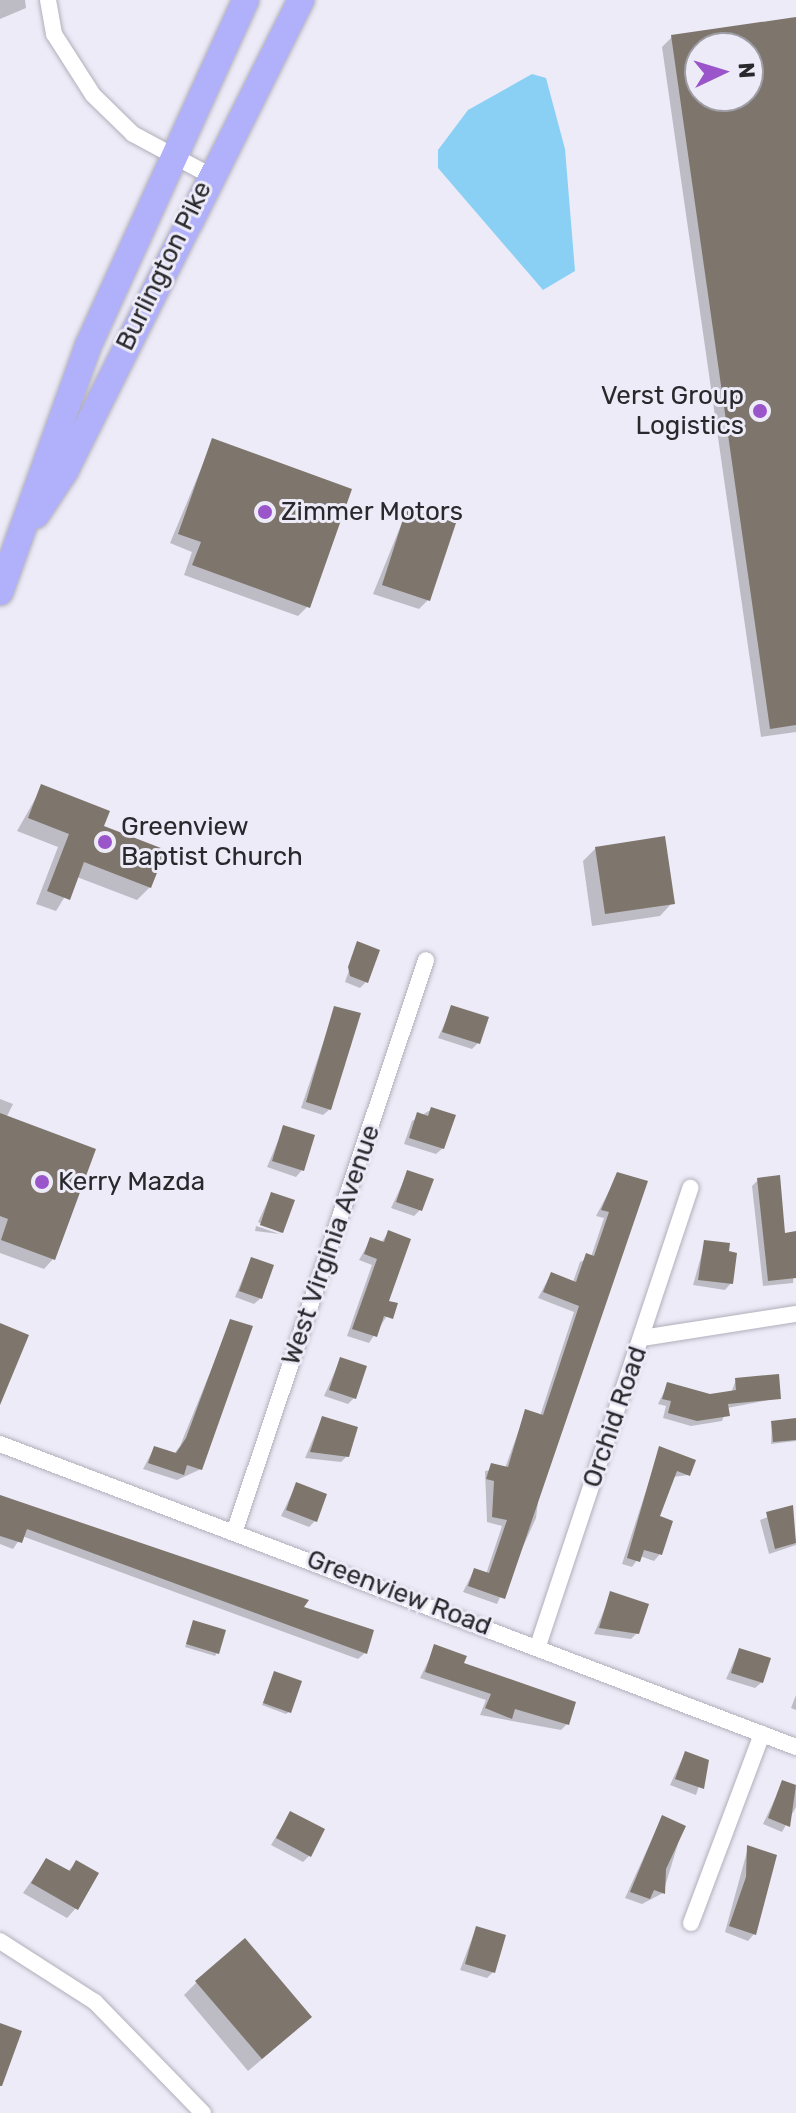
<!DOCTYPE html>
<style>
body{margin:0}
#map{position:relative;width:796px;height:2113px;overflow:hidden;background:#edebf7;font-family:Rubik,sans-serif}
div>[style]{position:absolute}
.water>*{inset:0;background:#8ad0f5}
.shadow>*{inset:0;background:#0003}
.building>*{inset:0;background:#7e766c}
.roads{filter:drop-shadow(0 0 2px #b1afbb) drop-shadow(0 0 2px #b1afbb)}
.minor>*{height:16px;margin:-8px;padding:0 8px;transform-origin:8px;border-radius:8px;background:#fff}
.primary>*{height:26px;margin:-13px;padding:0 13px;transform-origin:13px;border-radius:13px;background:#b0b1fa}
.dots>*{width:22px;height:22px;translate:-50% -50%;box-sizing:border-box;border:4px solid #edebf7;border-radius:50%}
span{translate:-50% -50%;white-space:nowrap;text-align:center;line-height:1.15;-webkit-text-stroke:6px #edebf7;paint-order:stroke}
.street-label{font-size:26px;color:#29292d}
.poi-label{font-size:26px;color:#29292d}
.right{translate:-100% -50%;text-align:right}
.left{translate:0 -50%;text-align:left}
.north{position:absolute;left:684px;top:32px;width:80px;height:80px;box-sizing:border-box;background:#edebf7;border:2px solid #9f9da6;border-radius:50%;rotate:86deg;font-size:22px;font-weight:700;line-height:32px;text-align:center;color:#29292d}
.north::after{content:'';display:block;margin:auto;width:28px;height:36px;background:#9a55ca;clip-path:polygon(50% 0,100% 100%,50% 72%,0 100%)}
</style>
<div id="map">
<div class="water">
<i style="clip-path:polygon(532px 74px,546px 78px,565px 149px,575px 271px,543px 290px,438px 168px,438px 150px,468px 110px)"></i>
</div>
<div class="shadow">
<i style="clip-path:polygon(0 0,25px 0,26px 8px,0 19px)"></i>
<i style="clip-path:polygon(evenodd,796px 19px,796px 732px,761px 737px,662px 47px,672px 37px,796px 19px,700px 48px,748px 48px,748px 96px,700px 96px,700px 48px)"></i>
<i style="clip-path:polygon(213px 440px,308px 606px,298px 616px,184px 575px,192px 552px,170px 543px)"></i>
<i style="clip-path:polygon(407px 510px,429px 599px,419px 609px,373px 594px)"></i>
<i style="clip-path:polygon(42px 787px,101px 828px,150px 887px,137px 900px,77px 877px,56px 911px,36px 904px,58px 847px,17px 831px)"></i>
<i style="clip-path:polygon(596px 848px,672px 903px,660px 916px,592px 926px,583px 861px)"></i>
<i style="clip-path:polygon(358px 944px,366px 982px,360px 988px,345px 982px)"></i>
<i style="clip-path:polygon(452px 1007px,478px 1043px,472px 1049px,438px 1038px)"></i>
<i style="clip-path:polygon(335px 1008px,330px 1109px,323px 1115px,301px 1108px)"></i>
<i style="clip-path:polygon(0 1099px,13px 1104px,6px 1118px,53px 1259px,44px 1269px,0 1253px)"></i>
<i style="clip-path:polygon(432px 1109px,443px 1148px,436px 1154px,404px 1144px,412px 1121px)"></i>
<i style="clip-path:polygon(284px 1127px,302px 1170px,296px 1177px,267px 1167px)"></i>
<i style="clip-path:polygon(408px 1172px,420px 1210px,414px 1216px,391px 1208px)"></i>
<i style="clip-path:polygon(618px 1174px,645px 1183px,541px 1477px,536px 1518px,497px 1604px,463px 1592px,474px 1570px,486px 1574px,502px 1526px,487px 1522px,485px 1471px,505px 1468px,526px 1411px,540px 1416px,574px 1312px,538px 1298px,551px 1274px,573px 1282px,580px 1262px,591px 1257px,604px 1218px,596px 1216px)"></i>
<i style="clip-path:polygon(758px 1180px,783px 1235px,796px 1245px,793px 1283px,763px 1286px,752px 1186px)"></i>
<i style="clip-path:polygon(271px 1194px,292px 1201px,281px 1233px,258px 1222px)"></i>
<i style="clip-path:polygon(256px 1226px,280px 1234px,255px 1231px)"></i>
<i style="clip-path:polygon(388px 1233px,386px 1302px,395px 1304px,369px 1343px,347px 1336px,372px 1265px,359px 1260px,371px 1239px,381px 1243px)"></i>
<i style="clip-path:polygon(705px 1242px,731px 1283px,725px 1290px,693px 1285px)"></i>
<i style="clip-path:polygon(251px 1259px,261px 1298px,254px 1304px,235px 1297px)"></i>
<i style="clip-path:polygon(231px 1321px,201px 1469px,177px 1480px,143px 1469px,154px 1448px,174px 1454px,180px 1446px)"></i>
<i style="clip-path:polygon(340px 1360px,354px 1398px,348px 1404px,324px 1396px)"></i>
<i style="clip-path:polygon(736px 1380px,779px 1398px,727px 1408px,722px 1421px,691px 1426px,663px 1418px,666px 1406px,658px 1404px,668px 1384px,710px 1396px,731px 1393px)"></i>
<i style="clip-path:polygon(322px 1418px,347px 1456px,341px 1462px,305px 1458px)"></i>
<i style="clip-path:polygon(796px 1420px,796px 1441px,771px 1444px,772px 1422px)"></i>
<i style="clip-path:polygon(660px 1448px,688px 1475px,673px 1477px,657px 1518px,670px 1522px,660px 1554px,654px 1561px,640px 1556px,632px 1567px,622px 1564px)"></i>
<i style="clip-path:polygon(296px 1485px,315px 1521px,309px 1527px,281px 1516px)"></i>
<i style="clip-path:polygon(0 1495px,301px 1608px,365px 1653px,358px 1659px,22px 1536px,13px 1549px,0 1544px)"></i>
<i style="clip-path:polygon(792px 1508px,796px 1545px,769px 1554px,760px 1520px)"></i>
<i style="clip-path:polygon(611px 1594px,637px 1633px,631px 1639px,594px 1634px)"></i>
<i style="clip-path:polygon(194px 1623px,217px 1653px,215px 1656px,185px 1647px)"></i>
<i style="clip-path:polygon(435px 1647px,462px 1664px,567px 1724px,561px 1730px,480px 1715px,486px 1700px,420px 1678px)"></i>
<i style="clip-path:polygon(739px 1650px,762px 1682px,755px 1688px,726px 1679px)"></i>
<i style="clip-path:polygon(275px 1673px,289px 1712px,286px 1714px,262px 1705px)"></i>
<i style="clip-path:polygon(796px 1695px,796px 1710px,791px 1708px)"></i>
<i style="clip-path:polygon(685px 1753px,707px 1761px,696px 1795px,670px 1785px)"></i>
<i style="clip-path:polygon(783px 1782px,796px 1787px,796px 1807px,782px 1832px,763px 1824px)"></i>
<i style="clip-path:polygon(290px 1813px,309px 1856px,303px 1862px,271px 1845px)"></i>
<i style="clip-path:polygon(662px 1817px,683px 1827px,663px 1893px,642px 1904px,625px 1898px)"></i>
<i style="clip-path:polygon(748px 1848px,754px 1934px,748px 1941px,725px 1932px)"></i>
<i style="clip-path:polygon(46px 1860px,67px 1872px,76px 1863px,76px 1908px,67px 1918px,23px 1893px)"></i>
<i style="clip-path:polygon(476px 1928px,493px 1972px,487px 1978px,460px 1970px)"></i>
<i style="clip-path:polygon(197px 1982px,296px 2030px,248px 2071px,184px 1995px)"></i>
</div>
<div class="building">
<i style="clip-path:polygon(evenodd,796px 17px,796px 725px,770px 729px,671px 35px,796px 17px,700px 48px,748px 48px,748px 96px,700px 96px,700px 48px)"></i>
<i style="clip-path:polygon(212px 438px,352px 489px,310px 608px,192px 565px,201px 542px,178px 534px)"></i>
<i style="clip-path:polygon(407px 507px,456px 523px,430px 601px,382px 585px)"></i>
<i style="clip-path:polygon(41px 784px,110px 811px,104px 826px,166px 850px,151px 888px,84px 862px,70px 900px,47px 891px,69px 834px,28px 818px)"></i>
<i style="clip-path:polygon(665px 836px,675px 904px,605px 914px,595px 847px)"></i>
<i style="clip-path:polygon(357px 941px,380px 950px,368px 983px,350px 976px,348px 967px)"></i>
<i style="clip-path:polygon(451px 1005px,489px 1017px,480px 1044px,442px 1032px)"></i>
<i style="clip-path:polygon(334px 1006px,361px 1013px,331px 1110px,306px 1102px)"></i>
<i style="clip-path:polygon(431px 1107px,456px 1115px,444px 1149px,409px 1138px,417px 1112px,428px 1116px)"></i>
<i style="clip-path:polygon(0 1113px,96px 1149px,55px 1260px,1px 1240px,8px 1219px,0 1216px)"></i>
<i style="clip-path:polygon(283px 1125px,315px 1135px,304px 1171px,272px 1161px)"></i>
<i style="clip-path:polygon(407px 1170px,434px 1179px,422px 1211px,396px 1202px)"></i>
<i style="clip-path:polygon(617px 1172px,648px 1181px,505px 1599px,468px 1586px,474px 1568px,489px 1573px,507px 1520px,492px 1517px,494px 1481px,486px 1479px,491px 1463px,508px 1467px,525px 1409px,543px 1415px,579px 1306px,543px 1292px,551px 1272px,576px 1282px,586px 1253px,594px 1256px,609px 1212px,601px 1210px)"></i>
<i style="clip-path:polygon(780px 1175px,785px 1233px,796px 1231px,796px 1278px,768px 1281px,757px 1178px)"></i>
<i style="clip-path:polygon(271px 1192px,295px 1200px,283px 1233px,260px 1225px)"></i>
<i style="clip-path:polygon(388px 1230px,411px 1239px,389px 1301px,398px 1303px,393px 1319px,384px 1316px,377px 1337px,352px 1329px,377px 1259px,364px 1254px,370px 1237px,384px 1242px)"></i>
<i style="clip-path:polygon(704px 1240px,730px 1243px,729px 1251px,737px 1253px,733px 1284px,698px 1280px)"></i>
<i style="clip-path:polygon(251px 1257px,274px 1265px,262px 1299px,239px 1291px)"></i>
<i style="clip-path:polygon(230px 1319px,253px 1326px,202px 1470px,187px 1465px,184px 1475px,148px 1463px,154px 1446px,176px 1453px,186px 1438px)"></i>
<i style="clip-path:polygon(0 1323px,29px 1335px,0 1405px)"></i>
<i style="clip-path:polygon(340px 1357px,367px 1366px,356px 1399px,329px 1390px)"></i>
<i style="clip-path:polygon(779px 1374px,781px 1399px,728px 1404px,730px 1416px,697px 1421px,668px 1413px,671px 1401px,662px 1399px,667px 1382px,710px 1394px,736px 1390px,735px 1378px)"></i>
<i style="clip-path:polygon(322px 1416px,358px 1427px,349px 1457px,310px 1452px)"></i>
<i style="clip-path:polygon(796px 1418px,796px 1440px,773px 1442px,771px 1421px)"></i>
<i style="clip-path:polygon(659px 1446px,696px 1460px,690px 1476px,677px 1471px,660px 1516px,673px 1521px,662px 1555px,644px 1550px,640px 1562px,627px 1558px)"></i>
<i style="clip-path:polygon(296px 1482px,327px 1494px,317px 1522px,286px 1510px)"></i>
<i style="clip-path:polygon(0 1495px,309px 1600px,304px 1607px,374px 1630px,367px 1654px,27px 1529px,22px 1543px,0 1536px)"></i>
<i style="clip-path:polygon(793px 1505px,796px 1543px,775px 1549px,766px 1512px)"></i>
<i style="clip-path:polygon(610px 1591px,649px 1604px,639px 1634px,599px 1628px)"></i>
<i style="clip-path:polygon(193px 1620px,226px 1630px,219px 1654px,186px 1644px)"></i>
<i style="clip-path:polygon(434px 1644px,467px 1656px,464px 1663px,576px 1702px,569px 1725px,515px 1709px,512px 1719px,485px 1708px,491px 1694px,425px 1672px)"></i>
<i style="clip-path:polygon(739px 1648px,771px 1658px,763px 1683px,731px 1673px)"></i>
<i style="clip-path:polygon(274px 1671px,302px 1681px,291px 1713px,263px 1703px)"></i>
<i style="clip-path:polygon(685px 1751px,709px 1760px,704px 1789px,675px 1779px)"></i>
<i style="clip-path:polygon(782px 1780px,796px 1785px,790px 1827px,768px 1818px)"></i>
<i style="clip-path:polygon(290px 1811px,325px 1829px,311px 1857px,276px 1838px)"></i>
<i style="clip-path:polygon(662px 1815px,686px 1826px,666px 1869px,665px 1894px,654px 1890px,650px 1899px,630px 1892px)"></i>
<i style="clip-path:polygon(747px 1845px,777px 1855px,756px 1935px,729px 1926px,746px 1877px)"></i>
<i style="clip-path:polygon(46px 1858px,70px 1871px,76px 1860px,99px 1873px,78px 1910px,31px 1883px)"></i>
<i style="clip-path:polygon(476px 1926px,506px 1935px,495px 1973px,465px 1964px)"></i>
<i style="clip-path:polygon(245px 1938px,312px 2017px,262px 2059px,195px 1981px)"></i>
<i style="clip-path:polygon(0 2023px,22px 2031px,2px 2086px,0 2086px)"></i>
</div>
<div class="roads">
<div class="minor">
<i style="left:48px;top:0;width:35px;rotate:80deg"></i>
<i style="left:54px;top:34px;width:72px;rotate:57.4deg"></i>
<i style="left:93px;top:95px;width:56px;rotate:44.3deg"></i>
<i style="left:133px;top:134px;width:86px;rotate:28.3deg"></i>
<i style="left:642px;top:1338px;width:156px;rotate:-8.9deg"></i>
<i style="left:0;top:1444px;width:852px;rotate:20.84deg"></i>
<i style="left:235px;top:1530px;width:601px;rotate:-71.47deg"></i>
<i style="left:538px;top:1646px;width:483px;rotate:-71.6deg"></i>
<i style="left:691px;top:1923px;width:202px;rotate:-69.4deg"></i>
<i style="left:0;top:1941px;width:113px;rotate:32.7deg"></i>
<i style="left:95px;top:2002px;width:155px;rotate:45.8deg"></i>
</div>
<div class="primary">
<i style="left:36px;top:515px;width:53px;rotate:-56.6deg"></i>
<i style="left:65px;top:471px;width:527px;rotate:-63.39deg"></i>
<i style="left:0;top:592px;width:261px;rotate:-70.3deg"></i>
<i style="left:88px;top:346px;width:380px;rotate:-65.5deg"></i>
</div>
</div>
<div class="dots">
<i style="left:760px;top:411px;background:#9a55ca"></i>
<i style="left:265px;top:512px;background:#9a55ca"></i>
<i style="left:105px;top:842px;background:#9a55ca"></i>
<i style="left:42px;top:1182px;background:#9a55ca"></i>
</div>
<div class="street-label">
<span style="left:164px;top:266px;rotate:-64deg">Burlington Pike</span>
<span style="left:331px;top:1245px;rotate:-71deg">West Virginia Avenue</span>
<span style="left:615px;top:1417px;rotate:-71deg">Orchid Road</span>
<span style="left:399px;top:1593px;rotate:21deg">Greenview Road</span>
</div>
<div class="poi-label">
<span class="right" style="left:744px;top:411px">Verst Group<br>Logistics</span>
<span class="left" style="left:281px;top:512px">Zimmer Motors</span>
<span class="left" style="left:121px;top:842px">Greenview<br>Baptist Church</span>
<span class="left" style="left:58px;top:1182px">Kerry Mazda</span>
</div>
<div class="north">N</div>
</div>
